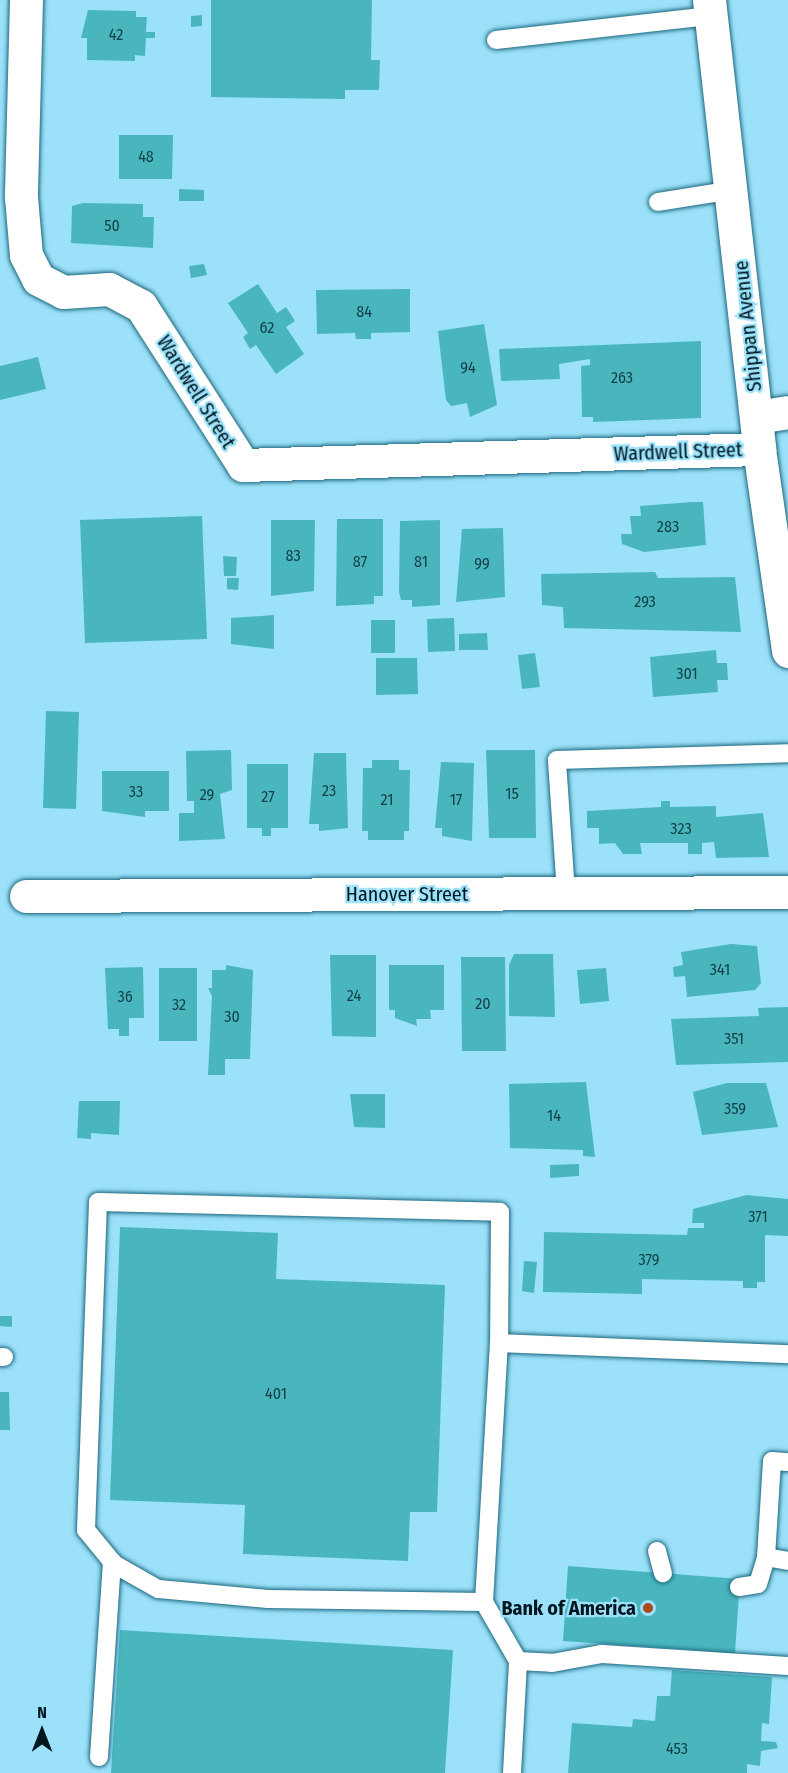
<!DOCTYPE html>
<style>
body{margin:0}
#map{position:relative;width:788px;height:1773px;overflow:hidden;background:#9be1fa;font-family:"Fira Sans Condensed",sans-serif}
div>[style]{position:absolute}
.building>*{inset:0;background:#49b6be}
.roads{filter:drop-shadow(0 0 2px #1d687e) drop-shadow(0 0 2px #1d687e)}
.service>*{height:18px;margin:-9px;padding:0 9px;transform-origin:9px;border-radius:9px;background:#fff}
.minor>*{height:33px;margin:-16.5px;padding:0 16.5px;transform-origin:16.5px;border-radius:16.5px;background:#fff}
.dots>*{width:16px;height:16px;translate:-50% -50%;box-sizing:border-box;border:3px solid #9be1fa;border-radius:50%}
span{translate:-50% -50%;white-space:nowrap;text-align:center;line-height:1.15;-webkit-text-stroke:4.5px #9be1fa;paint-order:stroke}
.number-label{font-size:16px;color:#123f48}
.number-label span{-webkit-text-stroke-width:0}
.street-label{font-size:20px;color:#001720}
.poi-label{font-size:20px;color:#001720;font-weight:700}
.right{translate:-100% -50%;text-align:right}
.north{position:absolute;left:12px;top:1701px;width:60px;height:60px;-webkit-text-stroke:4px #9be1fa;paint-order:stroke;rotate:0deg;font-size:16px;font-weight:700;line-height:24px;text-align:center;color:#001720}
.north::after{content:'';display:block;margin:auto;width:21px;height:27px;background:#001720;clip-path:polygon(50% 0,100% 100%,50% 72%,0 100%)}
</style>
<div id="map">
<div class="building">
<i style="clip-path:polygon(211px 0,372px 0,371px 60px,380px 60px,379px 90px,345px 90px,345px 99px,211px 97px)"></i>
<i style="clip-path:polygon(88px 10px,136px 11px,136px 17px,147px 17px,146px 32px,155px 32px,155px 38px,146px 38px,145px 56px,135px 55px,135px 61px,87px 60px,87px 38px,81px 38px)"></i>
<i style="clip-path:polygon(202px 15px,202px 26px,191px 27px,191px 16px)"></i>
<i style="clip-path:polygon(119px 135px,173px 135px,172px 179px,119px 179px)"></i>
<i style="clip-path:polygon(179px 189px,204px 190px,204px 201px,179px 201px)"></i>
<i style="clip-path:polygon(83px 203px,143px 204px,143px 217px,154px 217px,153px 248px,71px 243px,72px 206px)"></i>
<i style="clip-path:polygon(204px 264px,207px 275px,191px 278px,189px 266px)"></i>
<i style="clip-path:polygon(258px 284px,277px 313px,286px 307px,295px 321px,286px 327px,304px 354px,276px 374px,256px 345px,250px 349px,243px 337px,248px 333px,228px 303px)"></i>
<i style="clip-path:polygon(410px 289px,410px 332px,371px 333px,371px 339px,356px 339px,355px 333px,317px 334px,316px 290px)"></i>
<i style="clip-path:polygon(484px 324px,497px 405px,470px 417px,467px 403px,451px 406px,446px 400px,438px 331px)"></i>
<i style="clip-path:polygon(701px 341px,701px 418px,593px 422px,593px 417px,582px 417px,581px 366px,590px 365px,590px 359px,559px 364px,560px 379px,501px 381px,499px 349px)"></i>
<i style="clip-path:polygon(38px 357px,46px 389px,0 400px,0 366px)"></i>
<i style="clip-path:polygon(692px 502px,703px 502px,706px 545px,644px 552px,622px 544px,621px 534px,632px 534px,630px 516px,641px 516px,640px 506px)"></i>
<i style="clip-path:polygon(202px 516px,207px 639px,85px 643px,80px 520px)"></i>
<i style="clip-path:polygon(337px 519px,383px 519px,383px 596px,374px 596px,374px 604px,336px 606px)"></i>
<i style="clip-path:polygon(271px 520px,315px 520px,314px 591px,271px 596px)"></i>
<i style="clip-path:polygon(440px 520px,440px 605px,412px 607px,412px 600px,401px 600px,399px 592px,400px 521px)"></i>
<i style="clip-path:polygon(503px 528px,505px 597px,456px 602px,462px 529px)"></i>
<i style="clip-path:polygon(223px 556px,237px 557px,236px 576px,224px 576px)"></i>
<i style="clip-path:polygon(655px 572px,658px 578px,735px 577px,741px 632px,564px 628px,563px 607px,542px 605px,541px 574px)"></i>
<i style="clip-path:polygon(227px 578px,239px 578px,238px 590px,227px 589px)"></i>
<i style="clip-path:polygon(274px 615px,274px 649px,231px 644px,231px 618px)"></i>
<i style="clip-path:polygon(454px 618px,455px 651px,428px 652px,427px 619px)"></i>
<i style="clip-path:polygon(371px 620px,395px 620px,395px 653px,371px 653px)"></i>
<i style="clip-path:polygon(487px 633px,488px 650px,459px 650px,459px 634px)"></i>
<i style="clip-path:polygon(716px 650px,717px 663px,727px 663px,728px 680px,717px 680px,718px 692px,653px 697px,650px 657px)"></i>
<i style="clip-path:polygon(535px 653px,540px 687px,522px 689px,518px 655px)"></i>
<i style="clip-path:polygon(376px 658px,417px 658px,418px 694px,376px 695px)"></i>
<i style="clip-path:polygon(46px 711px,79px 712px,76px 809px,43px 808px)"></i>
<i style="clip-path:polygon(231px 750px,232px 790px,220px 794px,225px 839px,179px 841px,179px 813px,194px 813px,194px 801px,187px 801px,186px 751px)"></i>
<i style="clip-path:polygon(486px 750px,535px 750px,536px 838px,489px 838px)"></i>
<i style="clip-path:polygon(314px 753px,346px 753px,348px 828px,319px 831px,319px 824px,309px 824px)"></i>
<i style="clip-path:polygon(372px 760px,399px 760px,399px 770px,410px 770px,409px 831px,404px 831px,404px 840px,368px 840px,368px 831px,362px 831px,363px 768px,372px 768px)"></i>
<i style="clip-path:polygon(441px 762px,474px 763px,472px 841px,442px 836px,442px 828px,435px 828px)"></i>
<i style="clip-path:polygon(247px 764px,288px 764px,288px 828px,271px 828px,271px 836px,262px 836px,262px 828px,247px 828px)"></i>
<i style="clip-path:polygon(102px 771px,169px 771px,169px 811px,145px 811px,145px 817px,102px 811px)"></i>
<i style="clip-path:polygon(661px 801px,670px 801px,670px 807px,716px 806px,716px 817px,763px 813px,769px 857px,716px 858px,714px 842px,702px 843px,702px 854px,688px 854px,688px 843px,640px 843px,642px 854px,623px 854px,615px 843px,599px 844px,599px 828px,587px 828px,587px 811px,661px 807px)"></i>
<i style="clip-path:polygon(731px 944px,757px 946px,761px 983px,755px 990px,687px 997px,685px 976px,674px 977px,673px 967px,683px 965px,681px 952px)"></i>
<i style="clip-path:polygon(514px 954px,553px 954px,555px 1017px,509px 1016px,509px 965px)"></i>
<i style="clip-path:polygon(330px 955px,376px 955px,376px 1037px,332px 1036px)"></i>
<i style="clip-path:polygon(461px 957px,505px 957px,506px 1051px,462px 1051px)"></i>
<i style="clip-path:polygon(226px 965px,253px 970px,250px 1059px,225px 1059px,225px 1075px,208px 1075px,212px 996px,208px 988px,212px 988px,212px 970px,226px 970px)"></i>
<i style="clip-path:polygon(389px 965px,444px 965px,444px 1010px,430px 1010px,431px 1019px,416px 1019px,417px 1026px,395px 1018px,395px 1010px,389px 1010px)"></i>
<i style="clip-path:polygon(143px 967px,144px 1018px,129px 1018px,129px 1036px,119px 1036px,119px 1029px,108px 1029px,105px 968px)"></i>
<i style="clip-path:polygon(159px 968px,197px 968px,197px 1041px,159px 1041px)"></i>
<i style="clip-path:polygon(606px 968px,609px 1001px,580px 1004px,577px 970px)"></i>
<i style="clip-path:polygon(788px 1007px,788px 1062px,676px 1065px,671px 1019px,759px 1016px,758px 1008px)"></i>
<i style="clip-path:polygon(586px 1082px,595px 1157px,583px 1156px,583px 1150px,510px 1148px,509px 1084px)"></i>
<i style="clip-path:polygon(727px 1083px,766px 1083px,778px 1127px,702px 1135px,693px 1092px)"></i>
<i style="clip-path:polygon(350px 1094px,385px 1094px,385px 1128px,354px 1127px)"></i>
<i style="clip-path:polygon(79px 1101px,120px 1101px,119px 1135px,91px 1133px,91px 1139px,77px 1138px)"></i>
<i style="clip-path:polygon(579px 1164px,579px 1176px,550px 1178px,550px 1165px)"></i>
<i style="clip-path:polygon(747px 1195px,788px 1199px,788px 1236px,765px 1235px,765px 1282px,757px 1282px,757px 1288px,743px 1288px,743px 1281px,642px 1279px,642px 1294px,543px 1292px,544px 1232px,687px 1235px,688px 1228px,704px 1228px,704px 1223px,692px 1223px,693px 1209px)"></i>
<i style="clip-path:polygon(120px 1227px,278px 1233px,276px 1279px,445px 1285px,437px 1512px,410px 1512px,408px 1561px,243px 1554px,245px 1505px,110px 1500px)"></i>
<i style="clip-path:polygon(524px 1261px,537px 1262px,534px 1293px,522px 1291px)"></i>
<i style="clip-path:polygon(0 1316px,12px 1316px,12px 1327px,0 1326px)"></i>
<i style="clip-path:polygon(0 1392px,9px 1392px,10px 1430px,0 1430px)"></i>
<i style="clip-path:polygon(568px 1566px,740px 1579px,735px 1653px,563px 1641px)"></i>
<i style="clip-path:polygon(120px 1630px,453px 1650px,445px 1773px,111px 1773px)"></i>
<i style="clip-path:polygon(672px 1670px,772px 1677px,769px 1724px,762px 1723px,761px 1741px,776px 1742px,778px 1748px,761px 1751px,760px 1766px,747px 1764px,747px 1773px,568px 1773px,572px 1723px,632px 1727px,633px 1719px,655px 1721px,657px 1696px,670px 1696px)"></i>
</div>
<div class="roads">
<div class="service">
<i style="left:496px;top:40px;width:216px;rotate:-6.4deg"></i>
<i style="left:658px;top:202px;width:76px;rotate:-9.1deg"></i>
<i style="left:566px;top:893px;width:133px;rotate:-93.9deg"></i>
<i style="left:557px;top:760px;width:231px;rotate:-1.7deg"></i>
<i style="left:0;top:1357px;width:4px"></i>
<i style="left:657px;top:1551px;width:23px;rotate:75deg"></i>
<i style="left:766px;top:1557px;width:22px;rotate:10deg"></i>
<i style="left:739px;top:1587px;width:19px;rotate:-9deg"></i>
<i style="left:758px;top:1584px;width:28px;rotate:-73deg"></i>
<i style="left:766px;top:1557px;width:96px;rotate:-86.4deg"></i>
<i style="left:772px;top:1461px;width:16px;rotate:4deg"></i>
<i style="left:484px;top:1602px;width:216px;rotate:-179.2deg"></i>
<i style="left:268px;top:1599px;width:110px;rotate:-174.8deg"></i>
<i style="left:158px;top:1589px;width:51px;rotate:-150.4deg"></i>
<i style="left:114px;top:1564px;width:44px;rotate:-129.5deg"></i>
<i style="left:86px;top:1530px;width:328px;rotate:-87.9deg"></i>
<i style="left:98px;top:1202px;width:402px;rotate:1.4deg"></i>
<i style="left:500px;top:1212px;width:131px;rotate:90.4deg"></i>
<i style="left:518px;top:1661px;width:68px;rotate:-120deg"></i>
<i style="left:484px;top:1602px;width:259px;rotate:-86.7deg"></i>
<i style="left:499px;top:1343px;width:289px;rotate:2.2deg"></i>
<i style="left:99px;top:1757px;width:196px;rotate:-86.2deg"></i>
<i style="left:512px;top:1773px;width:112px;rotate:-86.9deg"></i>
<i style="left:518px;top:1661px;width:34px;rotate:3deg"></i>
<i style="left:552px;top:1663px;width:51px;rotate:-10.2deg"></i>
<i style="left:602px;top:1654px;width:186px;rotate:3.7deg"></i>
</div>
<div class="minor">
<i style="left:26px;top:0;width:197px;rotate:91.5deg"></i>
<i style="left:21px;top:197px;width:58px;rotate:85.1deg"></i>
<i style="left:26px;top:255px;width:27px;rotate:63deg"></i>
<i style="left:38px;top:279px;width:28px;rotate:27deg"></i>
<i style="left:63px;top:292px;width:46px;rotate:-3.7deg"></i>
<i style="left:109px;top:289px;width:36px;rotate:28deg"></i>
<i style="left:141px;top:306px;width:189px;rotate:57.3deg"></i>
<i style="left:243px;top:465px;width:516px;rotate:-1.78deg"></i>
<i style="left:709px;top:0;width:452px;rotate:83.6deg"></i>
<i style="left:759px;top:449px;width:204px;rotate:81.8deg"></i>
<i style="left:757px;top:417px;width:31px;rotate:-9deg"></i>
<i style="left:26px;top:896px;width:762px;rotate:-0.3deg"></i>
</div>
</div>
<div class="dots">
<i style="left:648px;top:1608px;background:#ad4819"></i>
</div>
<div class="number-label">
<span style="left:116px;top:35px">42</span>
<span style="left:146px;top:157px">48</span>
<span style="left:112px;top:226px">50</span>
<span style="left:364px;top:312px">84</span>
<span style="left:267px;top:328px">62</span>
<span style="left:468px;top:368px">94</span>
<span style="left:622px;top:378px">263</span>
<span style="left:668px;top:527px">283</span>
<span style="left:293px;top:556px">83</span>
<span style="left:360px;top:562px">87</span>
<span style="left:421px;top:562px">81</span>
<span style="left:482px;top:564px">99</span>
<span style="left:645px;top:602px">293</span>
<span style="left:687px;top:674px">301</span>
<span style="left:329px;top:791px">23</span>
<span style="left:136px;top:792px">33</span>
<span style="left:512px;top:794px">15</span>
<span style="left:207px;top:795px">29</span>
<span style="left:268px;top:797px">27</span>
<span style="left:387px;top:800px">21</span>
<span style="left:456px;top:800px">17</span>
<span style="left:681px;top:829px">323</span>
<span style="left:720px;top:970px">341</span>
<span style="left:354px;top:996px">24</span>
<span style="left:125px;top:997px">36</span>
<span style="left:483px;top:1004px">20</span>
<span style="left:179px;top:1005px">32</span>
<span style="left:232px;top:1017px">30</span>
<span style="left:734px;top:1039px">351</span>
<span style="left:735px;top:1109px">359</span>
<span style="left:554px;top:1116px">14</span>
<span style="left:758px;top:1217px">371</span>
<span style="left:649px;top:1260px">379</span>
<span style="left:276px;top:1394px">401</span>
<span style="left:677px;top:1749px">453</span>
</div>
<div class="street-label">
<span style="left:748px;top:326px;rotate:-96deg">Shippan Avenue</span>
<span style="left:196px;top:392px;rotate:58deg">Wardwell Street</span>
<span style="left:678px;top:452px;rotate:-2deg">Wardwell Street</span>
<span style="left:407px;top:894px">Hanover Street</span>
</div>
<div class="poi-label">
<span class="right" style="left:636px;top:1608px">Bank of America</span>
</div>
<div class="north">N</div>
</div>
